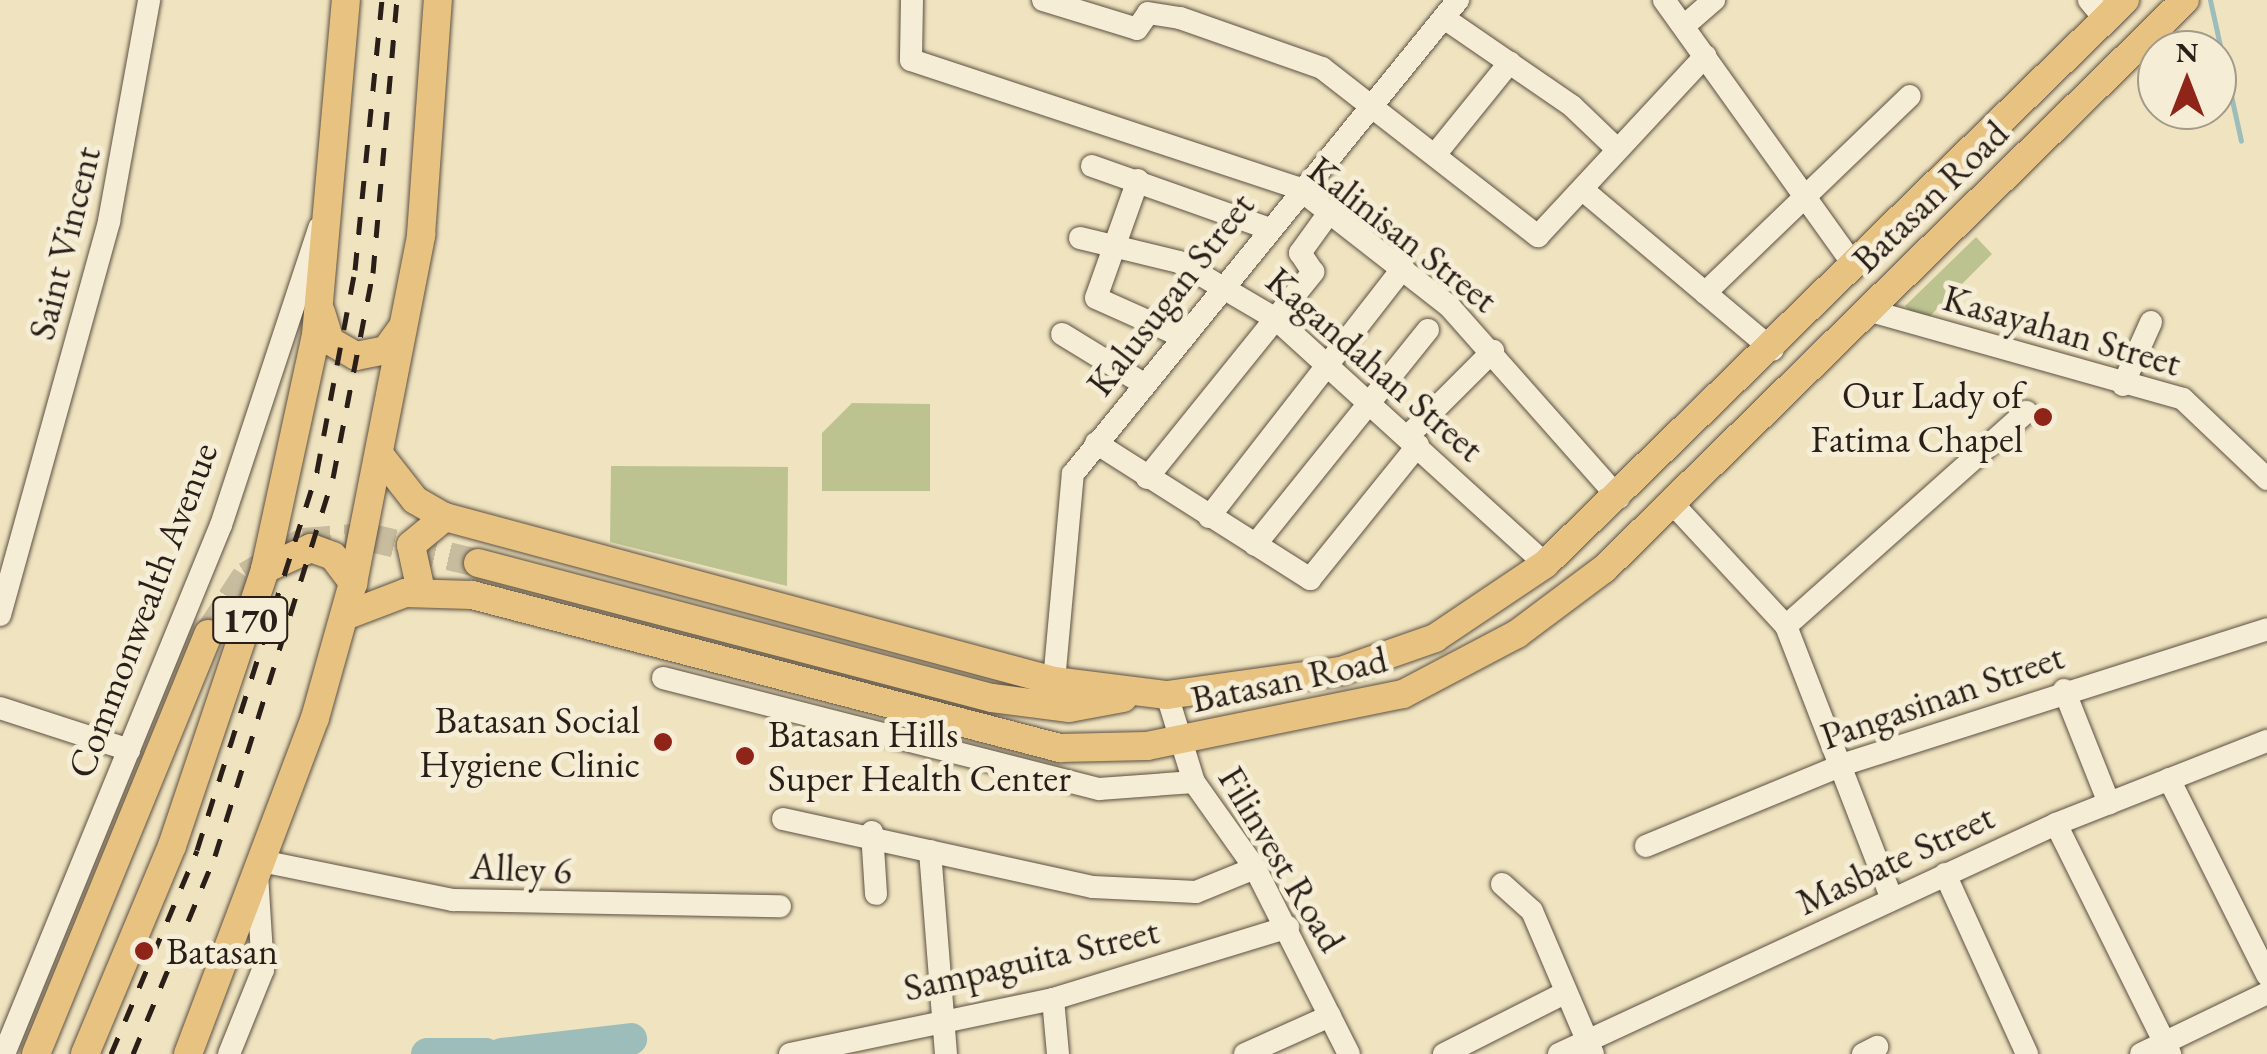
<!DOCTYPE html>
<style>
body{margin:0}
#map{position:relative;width:2267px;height:1054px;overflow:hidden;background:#f0e4c0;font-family:"EB Garamond",serif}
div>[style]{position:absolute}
.green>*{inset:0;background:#bcc390}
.stream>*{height:5px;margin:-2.5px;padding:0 2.5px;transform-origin:2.5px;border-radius:2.5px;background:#9cbdba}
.river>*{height:32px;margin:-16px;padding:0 16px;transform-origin:16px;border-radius:16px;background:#9cbdba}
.major-tunnel>*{height:28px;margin-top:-14px;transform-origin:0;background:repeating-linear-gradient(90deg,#c8bc9e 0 28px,transparent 0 42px)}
.roads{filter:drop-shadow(0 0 2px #5c5042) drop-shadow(0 0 2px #5c5042)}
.minor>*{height:22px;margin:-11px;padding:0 11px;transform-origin:11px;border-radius:11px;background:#f5edd6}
.major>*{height:28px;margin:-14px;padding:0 14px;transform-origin:14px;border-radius:14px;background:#e8c280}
.rail>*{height:5px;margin-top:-2.5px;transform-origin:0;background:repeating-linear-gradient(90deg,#2a1e18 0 18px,transparent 0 36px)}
.dots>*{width:28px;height:28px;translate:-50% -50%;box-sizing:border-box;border:5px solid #f5edd6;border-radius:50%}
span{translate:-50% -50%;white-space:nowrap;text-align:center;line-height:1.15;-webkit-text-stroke:10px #f5edd6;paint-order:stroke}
.shield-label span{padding:2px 8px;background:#f5edd6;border:2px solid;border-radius:8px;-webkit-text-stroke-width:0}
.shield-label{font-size:35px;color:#2a1e18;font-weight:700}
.street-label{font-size:38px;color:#2a1e18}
.poi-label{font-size:38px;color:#2a1e18}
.right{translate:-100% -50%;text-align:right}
.left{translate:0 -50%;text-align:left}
.north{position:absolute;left:2137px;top:30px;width:100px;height:100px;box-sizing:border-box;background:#f5edd6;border:2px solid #a49a8a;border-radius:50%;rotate:0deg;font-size:28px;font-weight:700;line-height:40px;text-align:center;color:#2a1e18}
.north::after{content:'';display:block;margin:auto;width:35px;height:45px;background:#8f2418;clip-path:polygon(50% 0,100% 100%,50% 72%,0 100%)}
</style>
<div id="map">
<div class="green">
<i style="clip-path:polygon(1976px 237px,1992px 254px,1923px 323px,1905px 306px)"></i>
<i style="clip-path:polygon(852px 403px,930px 404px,930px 491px,822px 491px,822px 433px)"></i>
<i style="clip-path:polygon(611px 466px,788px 467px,787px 586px,610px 542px)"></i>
</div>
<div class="stream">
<i style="left:2210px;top:0;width:144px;rotate:77.6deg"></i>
</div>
<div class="river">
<i style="left:427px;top:1054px;width:59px"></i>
<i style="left:502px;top:1054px;width:130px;rotate:-6.6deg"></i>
</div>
<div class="major-tunnel">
<i style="left:208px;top:634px;width:69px;rotate:-56.8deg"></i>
<i style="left:246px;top:576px;width:66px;rotate:-30.8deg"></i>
<i style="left:303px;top:542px;width:64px;rotate:-4.5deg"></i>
<i style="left:367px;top:537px;width:114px;rotate:13.2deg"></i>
</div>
<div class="roads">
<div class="minor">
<i style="left:912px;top:0;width:60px;rotate:91deg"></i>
<i style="left:911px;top:60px;width:408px;rotate:18.3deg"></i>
<i style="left:1298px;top:188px;width:192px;rotate:38deg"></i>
<i style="left:1449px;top:306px;width:256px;rotate:48.5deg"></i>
<i style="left:1043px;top:0;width:98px;rotate:17.1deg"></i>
<i style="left:1137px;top:29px;width:19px;rotate:-55deg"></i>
<i style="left:1148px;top:13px;width:32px;rotate:9deg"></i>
<i style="left:1180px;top:18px;width:151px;rotate:19.4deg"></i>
<i style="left:1322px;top:68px;width:274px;rotate:37.9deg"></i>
<i style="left:1538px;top:236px;width:246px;rotate:-47.1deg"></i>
<i style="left:1664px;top:0;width:328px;rotate:54.4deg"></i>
<i style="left:2089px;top:0;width:25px;rotate:50deg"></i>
<i style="left:1444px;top:18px;width:155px;rotate:34.5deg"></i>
<i style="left:1572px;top:106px;width:62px;rotate:43.7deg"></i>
<i style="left:1684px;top:26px;width:40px;rotate:-41deg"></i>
<i style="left:1438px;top:151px;width:114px;rotate:-51deg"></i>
<i style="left:1092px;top:166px;width:186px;rotate:19.5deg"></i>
<i style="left:1138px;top:180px;width:125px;rotate:109.6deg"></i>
<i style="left:1096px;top:298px;width:93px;rotate:24.1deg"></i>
<i style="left:1583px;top:190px;width:248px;rotate:40.1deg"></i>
<i style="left:1080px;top:238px;width:102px;rotate:13.6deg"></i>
<i style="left:1179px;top:262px;width:113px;rotate:30.4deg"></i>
<i style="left:1276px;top:319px;width:364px;rotate:42.3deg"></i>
<i style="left:1705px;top:293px;width:284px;rotate:-43.9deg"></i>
<i style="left:1867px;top:310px;width:328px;rotate:15.7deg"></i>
<i style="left:2183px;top:399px;width:116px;rotate:43.6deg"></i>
<i style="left:1062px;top:334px;width:96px;rotate:31.4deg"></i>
<i style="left:2123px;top:385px;width:69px;rotate:-66deg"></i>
<i style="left:1409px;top:435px;width:119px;rotate:-45deg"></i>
<i style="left:1096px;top:443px;width:254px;rotate:32.4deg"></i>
<i style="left:1310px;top:579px;width:172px;rotate:-51.1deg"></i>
<i style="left:1147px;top:478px;width:265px;rotate:-51.1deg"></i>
<i style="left:1313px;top:272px;width:23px;rotate:-124deg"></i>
<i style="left:1300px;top:253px;width:49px;rotate:-54.1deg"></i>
<i style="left:1674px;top:505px;width:165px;rotate:47.2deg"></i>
<i style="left:1786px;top:626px;width:293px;rotate:68.8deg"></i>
<i style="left:1209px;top:517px;width:316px;rotate:-52.1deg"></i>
<i style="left:1255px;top:545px;width:276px;rotate:-51.2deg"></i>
<i style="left:0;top:615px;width:409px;rotate:-74.5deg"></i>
<i style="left:109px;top:221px;width:225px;rotate:-79.7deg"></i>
<i style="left:1786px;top:626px;width:322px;rotate:-41.7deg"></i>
<i style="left:663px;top:678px;width:450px;rotate:14.3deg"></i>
<i style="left:1099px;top:789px;width:95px;rotate:-4.2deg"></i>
<i style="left:1054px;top:681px;width:208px;rotate:-84.8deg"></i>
<i style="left:1073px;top:474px;width:611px;rotate:-50.92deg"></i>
<i style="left:2064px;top:690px;width:122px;rotate:68.3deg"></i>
<i style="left:1167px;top:695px;width:91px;rotate:72.8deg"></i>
<i style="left:1194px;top:782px;width:105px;rotate:54.7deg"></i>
<i style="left:1255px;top:868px;width:208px;rotate:63.2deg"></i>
<i style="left:0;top:708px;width:136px;rotate:18deg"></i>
<i style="left:2169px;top:779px;width:219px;rotate:63.4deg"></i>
<i style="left:783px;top:819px;width:317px;rotate:12.4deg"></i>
<i style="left:1093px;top:887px;width:103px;rotate:2.8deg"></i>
<i style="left:1196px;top:892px;width:64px;rotate:-22.1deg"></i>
<i style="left:2056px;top:824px;width:257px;rotate:63.6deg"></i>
<i style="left:872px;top:832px;width:62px;rotate:86.3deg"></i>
<i style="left:1646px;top:846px;width:215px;rotate:-22.4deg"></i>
<i style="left:1845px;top:764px;width:443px;rotate:-17.7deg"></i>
<i style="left:930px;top:851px;width:204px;rotate:85.5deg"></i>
<i style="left:261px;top:861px;width:196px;rotate:11.5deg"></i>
<i style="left:453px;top:900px;width:327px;rotate:1.1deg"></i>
<i style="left:1945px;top:874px;width:198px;rotate:65.5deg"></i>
<i style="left:1502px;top:884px;width:40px;rotate:42deg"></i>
<i style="left:1532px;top:911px;width:155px;rotate:66.9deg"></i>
<i style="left:1053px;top:999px;width:55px;rotate:84.8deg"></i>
<i style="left:4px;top:1054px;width:572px;rotate:-67.7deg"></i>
<i style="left:221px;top:525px;width:313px;rotate:-71.7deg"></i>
<i style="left:229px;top:1054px;width:91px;rotate:-68deg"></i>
<i style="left:263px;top:970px;width:96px;rotate:-93.6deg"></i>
<i style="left:790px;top:1054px;width:269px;rotate:-11.8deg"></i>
<i style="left:1053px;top:999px;width:246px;rotate:-17deg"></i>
<i style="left:1245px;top:1054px;width:93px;rotate:-24.1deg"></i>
<i style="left:1444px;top:1054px;width:133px;rotate:-26.8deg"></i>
<i style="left:1559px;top:1054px;width:548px;rotate:-24.83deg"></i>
<i style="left:2056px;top:824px;width:227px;rotate:-21.5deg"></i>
<i style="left:1863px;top:1054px;width:16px;rotate:-27deg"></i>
<i style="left:2141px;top:1054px;width:140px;rotate:-25.8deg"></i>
</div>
<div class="major">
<i style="left:321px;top:312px;width:30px;rotate:73deg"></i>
<i style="left:330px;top:341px;width:30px;rotate:30deg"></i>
<i style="left:356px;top:356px;width:31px;rotate:-11deg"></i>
<i style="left:386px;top:350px;width:29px;rotate:-54deg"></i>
<i style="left:379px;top:454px;width:58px;rotate:52deg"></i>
<i style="left:415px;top:500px;width:34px;rotate:30deg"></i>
<i style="left:445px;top:517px;width:631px;rotate:15.07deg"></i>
<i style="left:1054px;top:681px;width:114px;rotate:7.1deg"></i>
<i style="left:1167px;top:695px;width:176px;rotate:-7.9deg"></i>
<i style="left:1341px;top:671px;width:100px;rotate:-19.3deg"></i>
<i style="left:1435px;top:638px;width:133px;rotate:-33.9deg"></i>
<i style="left:1545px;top:564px;width:809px;rotate:-44.2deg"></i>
<i style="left:478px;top:563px;width:531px;rotate:14.72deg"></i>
<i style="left:992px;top:698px;width:78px;rotate:7.4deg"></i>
<i style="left:1069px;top:708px;width:55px;rotate:-10.5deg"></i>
<i style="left:265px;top:569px;width:51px;rotate:-24.5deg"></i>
<i style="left:311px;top:548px;width:23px;rotate:20deg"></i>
<i style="left:333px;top:556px;width:34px;rotate:53deg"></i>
<i style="left:421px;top:591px;width:47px;rotate:-102.3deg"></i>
<i style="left:411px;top:545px;width:44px;rotate:-39.5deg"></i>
<i style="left:345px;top:616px;width:64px;rotate:-21deg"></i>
<i style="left:405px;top:593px;width:67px;rotate:1.7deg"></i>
<i style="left:472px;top:595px;width:608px;rotate:14.59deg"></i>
<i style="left:1060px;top:748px;width:87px;rotate:-1.3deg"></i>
<i style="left:1147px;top:746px;width:261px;rotate:-11.5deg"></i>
<i style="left:1403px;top:694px;width:129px;rotate:-27.8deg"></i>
<i style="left:1517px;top:634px;width:109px;rotate:-36.8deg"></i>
<i style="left:1604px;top:569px;width:813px;rotate:-44.4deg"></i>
<i style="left:36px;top:1054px;width:454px;rotate:-67.7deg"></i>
<i style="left:85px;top:1054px;width:225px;rotate:-67.3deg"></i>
<i style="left:172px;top:846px;width:292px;rotate:-71.4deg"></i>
<i style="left:265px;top:569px;width:239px;rotate:-77.7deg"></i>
<i style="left:316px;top:335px;width:336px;rotate:-84.9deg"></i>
<i style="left:188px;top:1054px;width:359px;rotate:-69.3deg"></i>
<i style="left:315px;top:718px;width:140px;rotate:-74.3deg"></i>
<i style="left:353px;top:583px;width:355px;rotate:-78.9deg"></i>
<i style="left:421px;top:235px;width:236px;rotate:-85.9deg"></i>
</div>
</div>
<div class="rail">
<i style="left:111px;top:1054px;width:221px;rotate:-67.1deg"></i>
<i style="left:197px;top:850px;width:398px;rotate:-72.4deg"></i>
<i style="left:317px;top:471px;width:205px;rotate:-79.3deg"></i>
<i style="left:355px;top:270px;width:271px;rotate:-84.3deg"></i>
<i style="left:133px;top:1054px;width:214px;rotate:-67.5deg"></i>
<i style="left:215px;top:856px;width:396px;rotate:-72.7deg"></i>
<i style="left:333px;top:478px;width:209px;rotate:-79deg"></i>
<i style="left:373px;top:273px;width:274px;rotate:-85deg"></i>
</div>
<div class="dots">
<i style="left:2043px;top:417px;background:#8f2418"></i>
<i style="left:663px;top:742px;background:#8f2418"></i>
<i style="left:745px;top:756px;background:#8f2418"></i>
<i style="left:144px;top:951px;background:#8f2418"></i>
</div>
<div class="shield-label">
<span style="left:250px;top:620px">170</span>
</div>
<div class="street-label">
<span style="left:1930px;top:196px;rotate:-44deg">Batasan Road</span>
<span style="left:1403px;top:234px;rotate:38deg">Kalinisan Street</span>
<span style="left:64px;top:243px;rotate:-76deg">Saint Vincent</span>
<span style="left:1170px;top:294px;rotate:-52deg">Kalusugan Street</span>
<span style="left:2062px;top:330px;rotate:16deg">Kasayahan Street</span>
<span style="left:1375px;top:364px;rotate:41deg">Kagandahan Street</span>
<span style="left:142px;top:610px;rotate:-69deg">Commonwealth Avenue</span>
<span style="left:1289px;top:679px;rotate:-12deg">Batasan Road</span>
<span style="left:1942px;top:696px;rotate:-19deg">Pangasinan Street</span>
<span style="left:1282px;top:859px;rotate:59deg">Filinvest Road</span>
<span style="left:1895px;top:859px;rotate:-25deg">Masbate Street</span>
<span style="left:521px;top:868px;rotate:3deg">Alley 6</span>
<span style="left:1031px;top:959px;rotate:-13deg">Sampaguita Street</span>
</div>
<div class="poi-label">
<span class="right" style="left:2023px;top:417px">Our Lady of<br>Fatima Chapel</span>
<span class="right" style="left:640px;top:742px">Batasan Social<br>Hygiene Clinic</span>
<span class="left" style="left:768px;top:756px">Batasan Hills<br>Super Health Center</span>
<span class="left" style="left:166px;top:951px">Batasan</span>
</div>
<div class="north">N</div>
</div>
